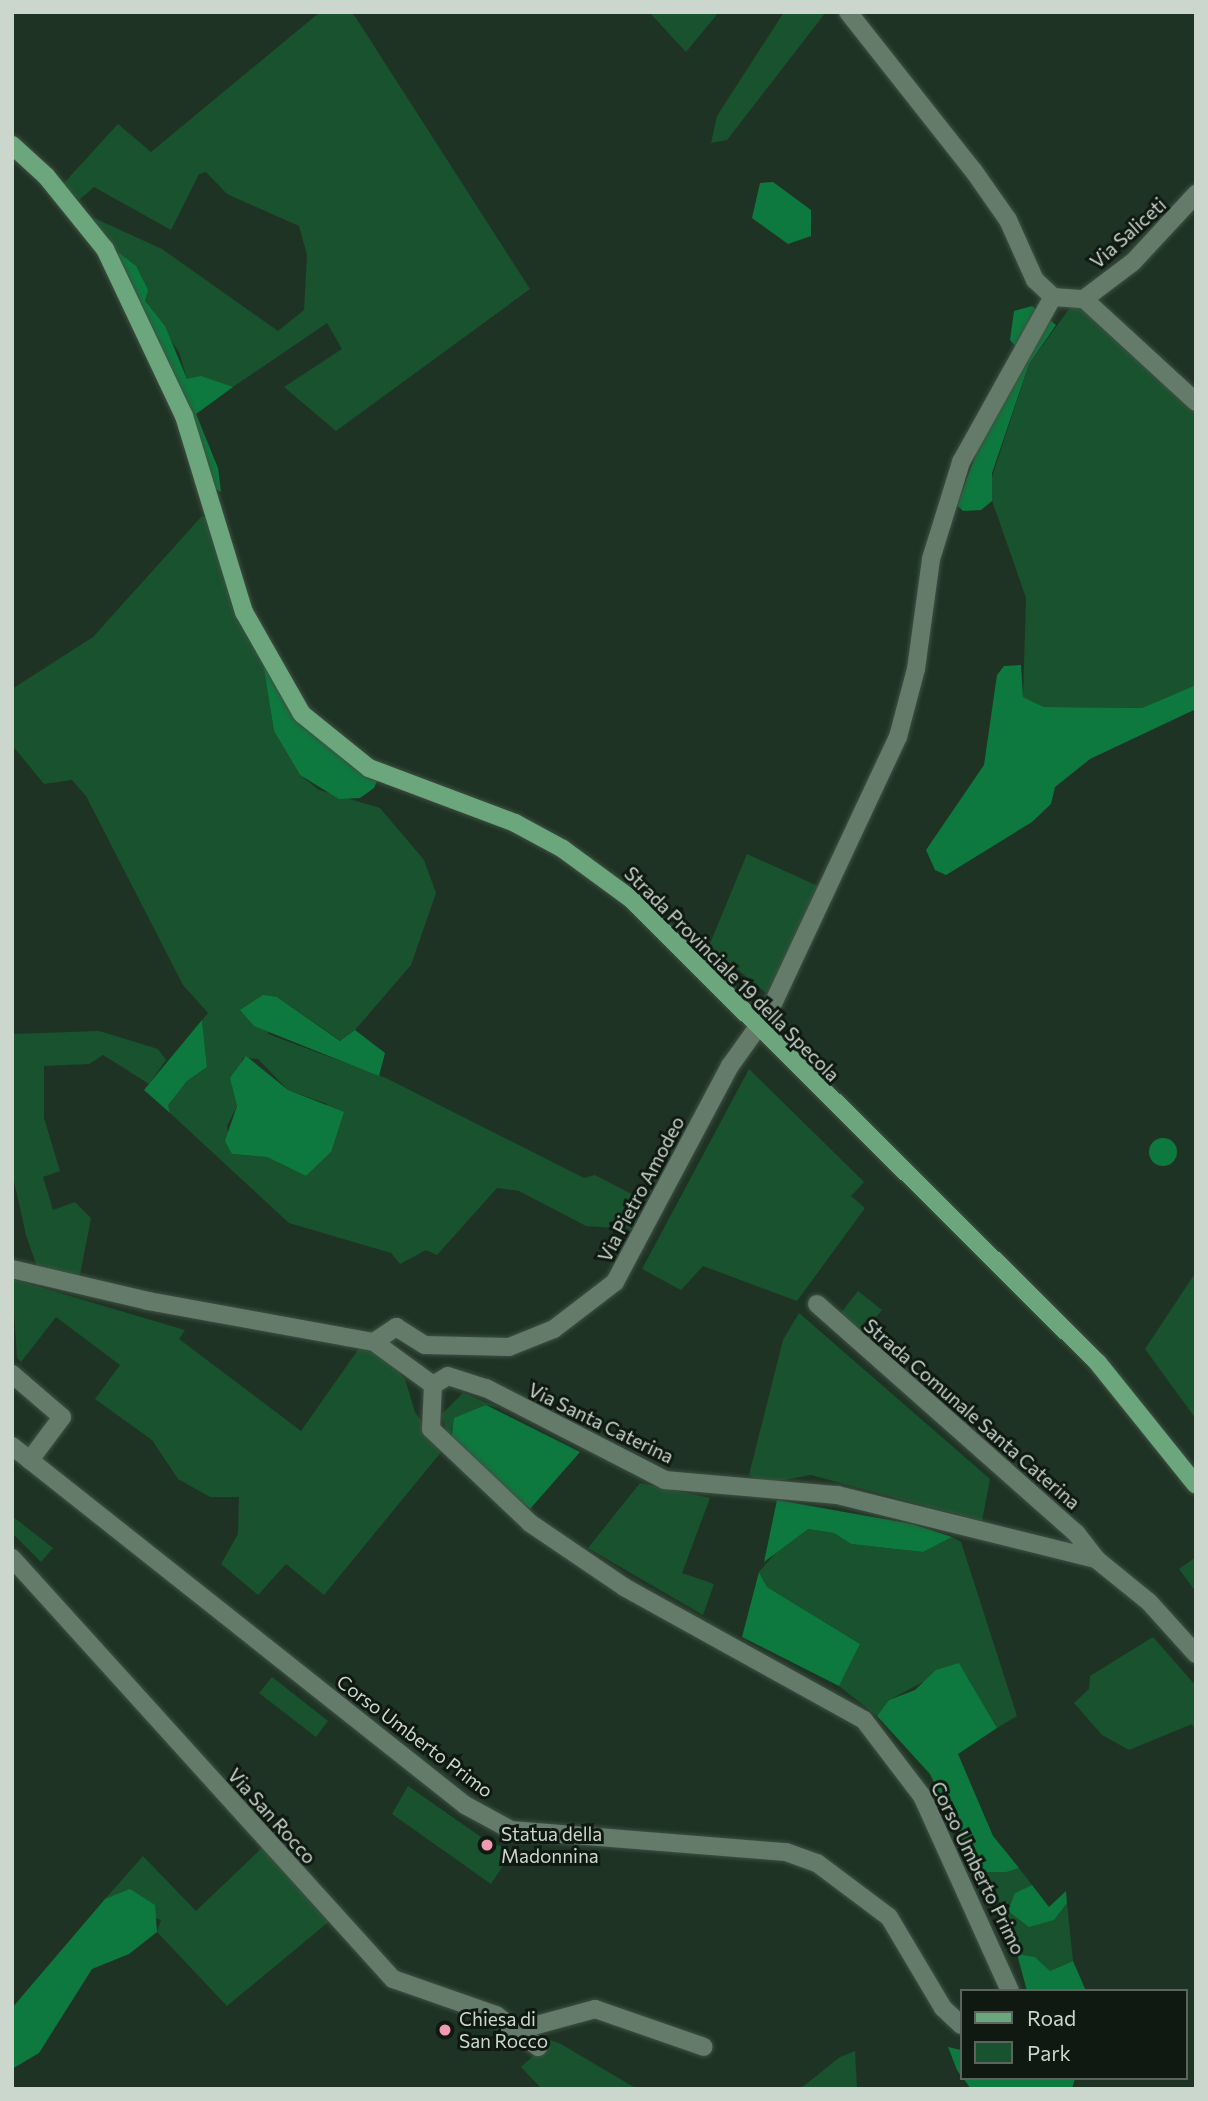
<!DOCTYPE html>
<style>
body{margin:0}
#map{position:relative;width:1208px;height:2101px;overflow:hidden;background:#1f3324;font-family:Commissioner,sans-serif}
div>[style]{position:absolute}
.green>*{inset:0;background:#19522e}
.forest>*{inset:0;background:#0d793f}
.round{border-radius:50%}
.roads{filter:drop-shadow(0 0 2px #3e5043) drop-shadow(0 0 2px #3e5043)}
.minor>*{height:18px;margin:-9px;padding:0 9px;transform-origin:9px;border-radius:9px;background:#647b6a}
.major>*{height:18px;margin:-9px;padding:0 9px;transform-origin:9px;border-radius:9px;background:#6ca67d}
.dots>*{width:19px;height:19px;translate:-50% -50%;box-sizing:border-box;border:4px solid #0f1912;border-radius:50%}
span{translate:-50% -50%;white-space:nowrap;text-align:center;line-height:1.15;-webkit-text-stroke:6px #0f1912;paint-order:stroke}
.street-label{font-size:19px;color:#cbd7cd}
.poi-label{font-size:19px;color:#cbd7cd}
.left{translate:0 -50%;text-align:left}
.frame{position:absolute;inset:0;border:14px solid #cbd7cd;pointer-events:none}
.legend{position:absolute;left:960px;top:1989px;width:228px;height:91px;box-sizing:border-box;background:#0f1912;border:2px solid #5a655d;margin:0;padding:9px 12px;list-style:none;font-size:21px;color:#cbd7cd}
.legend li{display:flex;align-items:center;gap:14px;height:35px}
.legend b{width:35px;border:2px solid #5a655d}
</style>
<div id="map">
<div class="green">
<i style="clip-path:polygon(320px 12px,351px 12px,356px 18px,530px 289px,336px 431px,284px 387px,342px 349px,327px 323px,233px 387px,187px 379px,179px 352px,83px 213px,162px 249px,278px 331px,304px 310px,307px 255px,299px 226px,227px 194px,206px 172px,199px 174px,171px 230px,94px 187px,79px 200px,63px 184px,118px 124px,151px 152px)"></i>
<i style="clip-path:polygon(649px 12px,719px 12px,686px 52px)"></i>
<i style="clip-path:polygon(784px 12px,826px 12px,727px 140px,711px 143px,717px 116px)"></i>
<i style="clip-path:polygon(1075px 301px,1196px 412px,1196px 685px,1142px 708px,1044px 707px,1023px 697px,1026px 598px,988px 489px,1029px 364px)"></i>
<i style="clip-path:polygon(evenodd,202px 516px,212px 519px,263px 663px,274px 731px,300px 775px,319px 790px,380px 808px,424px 860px,436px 893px,411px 965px,355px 1030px,341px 1041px,277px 997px,268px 1034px,386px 1078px,584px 1178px,595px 1175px,637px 1197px,642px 1203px,634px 1229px,586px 1226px,519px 1191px,497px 1188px,437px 1255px,426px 1250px,400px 1264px,391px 1253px,289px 1223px,170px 1113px,167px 1105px,187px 1081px,207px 1067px,202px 1020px,208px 1013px,183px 985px,86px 796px,72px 780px,44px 784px,12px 745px,12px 689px,93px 637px,202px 516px,243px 1058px,258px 1059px,288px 1090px,327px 1104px,331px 1152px,306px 1176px,267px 1157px,232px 1154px,227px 1126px,237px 1106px,232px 1086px,243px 1058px)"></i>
<i style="clip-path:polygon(747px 854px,818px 886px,767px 994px,709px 946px)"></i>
<i style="clip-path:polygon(99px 1031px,158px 1049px,166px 1060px,149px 1084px,103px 1055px,89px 1064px,44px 1066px,44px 1118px,60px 1171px,43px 1177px,53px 1210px,75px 1202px,91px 1218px,79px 1280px,38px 1270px,26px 1235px,12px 1172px,12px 1034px)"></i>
<i style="clip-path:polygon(749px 1069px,864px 1182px,851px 1196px,865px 1208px,797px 1301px,703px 1266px,681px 1290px,642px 1269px)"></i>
<i style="clip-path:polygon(1196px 1272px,1196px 1419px,1145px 1349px)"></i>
<i style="clip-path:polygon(12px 1279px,185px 1330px,179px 1339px,301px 1431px,360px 1347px,383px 1357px,405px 1379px,415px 1412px,442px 1451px,324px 1595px,286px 1564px,258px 1595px,221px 1564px,238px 1534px,239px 1497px,210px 1497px,178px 1479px,152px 1440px,95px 1399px,120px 1365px,56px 1317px,21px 1362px,17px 1358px)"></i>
<i style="clip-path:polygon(858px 1291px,882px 1310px,863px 1332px,840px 1314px)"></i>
<i style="clip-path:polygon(799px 1313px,990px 1479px,982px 1521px,811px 1475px,767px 1483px,749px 1475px,783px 1340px)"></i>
<i style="clip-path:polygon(463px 1393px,500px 1408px,486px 1405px,452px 1428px,451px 1442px,441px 1415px)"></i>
<i style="clip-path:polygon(640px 1483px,710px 1498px,682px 1573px,714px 1584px,703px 1615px,588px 1548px)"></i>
<i style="clip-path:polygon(12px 1516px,53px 1548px,41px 1562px,12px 1533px)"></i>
<i style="clip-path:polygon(808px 1529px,834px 1533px,851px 1544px,923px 1552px,952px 1537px,961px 1542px,1017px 1716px,997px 1728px,959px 1663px,889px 1700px,877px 1716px,839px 1686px,860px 1644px,767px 1587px,759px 1572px,787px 1540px)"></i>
<i style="clip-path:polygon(1196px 1557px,1196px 1592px,1179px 1569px)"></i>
<i style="clip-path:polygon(1153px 1637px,1196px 1686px,1196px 1731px,1192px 1724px,1129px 1750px,1102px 1735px,1074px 1703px,1089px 1689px,1090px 1676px)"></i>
<i style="clip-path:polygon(272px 1677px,328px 1721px,316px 1737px,259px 1693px)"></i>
<i style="clip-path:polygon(408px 1786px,488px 1842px,513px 1850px,491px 1884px,392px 1814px)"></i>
<i style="clip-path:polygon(266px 1844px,332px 1919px,227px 2006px,157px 1932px,161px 1920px,105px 1899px,143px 1856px,196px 1911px)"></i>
<i style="clip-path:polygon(1019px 1868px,1032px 1885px,1015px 1893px,1060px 1912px,1067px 1903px,1073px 1961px,1050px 1971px,1035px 1957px,1017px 1954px,978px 1872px)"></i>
<i style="clip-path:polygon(550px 2040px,561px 2044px,637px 2089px,542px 2089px,521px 2067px)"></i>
<i style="clip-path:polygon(855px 2051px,857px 2089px,800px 2089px,840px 2057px)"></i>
</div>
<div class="forest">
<i style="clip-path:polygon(773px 182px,811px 210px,811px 236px,788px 244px,752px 218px,760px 183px)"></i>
<i style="clip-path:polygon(119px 253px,136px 266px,148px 290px,145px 301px,165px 326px,187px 379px,201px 376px,233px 387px,196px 414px,218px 468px,221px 492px,211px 487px,114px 262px)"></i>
<i style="clip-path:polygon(1032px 306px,1056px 325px,1029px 364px,992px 473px,992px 501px,981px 510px,963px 511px,957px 505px,1016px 347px,1010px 340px,1014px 311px)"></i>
<i style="clip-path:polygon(263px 663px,306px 729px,378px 779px,374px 788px,360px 798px,339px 799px,300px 775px,274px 731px)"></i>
<i style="clip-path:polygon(1021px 665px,1023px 697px,1044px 707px,1142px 708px,1196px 685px,1196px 709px,1090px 759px,1055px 787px,1051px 804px,1032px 822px,946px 875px,935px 870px,926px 850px,984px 765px,997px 675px,1004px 666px)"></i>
<i style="clip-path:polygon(263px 995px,277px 997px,340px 1041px,355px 1030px,385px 1053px,379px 1076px,254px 1026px,240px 1010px)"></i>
<i style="clip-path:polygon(202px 1020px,207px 1067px,187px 1081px,168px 1105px,170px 1113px,144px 1090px)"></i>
<i style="clip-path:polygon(246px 1056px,288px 1090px,344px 1112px,331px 1152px,306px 1176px,267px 1157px,232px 1154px,225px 1141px,237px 1106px,230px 1078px)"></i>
<i class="round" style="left:1149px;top:1138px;width:28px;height:28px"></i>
<i style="clip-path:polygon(486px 1405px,580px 1452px,530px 1509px,451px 1442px,454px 1418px)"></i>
<i style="clip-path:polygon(777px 1500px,912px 1524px,952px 1537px,923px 1552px,851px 1544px,834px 1533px,808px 1529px,764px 1562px)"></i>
<i style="clip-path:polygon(759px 1572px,767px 1587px,860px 1644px,839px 1686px,742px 1637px)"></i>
<i style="clip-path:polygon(959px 1663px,997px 1728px,958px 1754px,993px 1836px,1019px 1868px,1006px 1872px,978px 1872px,930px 1774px,877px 1716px,889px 1700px,915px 1690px,936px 1670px)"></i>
<i style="clip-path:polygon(1032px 1885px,1049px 1907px,1066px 1891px,1067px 1903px,1054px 1920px,1029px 1927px,1008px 1911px,1015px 1893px)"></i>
<i style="clip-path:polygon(130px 1889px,155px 1905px,157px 1932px,129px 1954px,92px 1969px,39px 2053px,12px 2069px,12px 2008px,105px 1899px)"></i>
<i style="clip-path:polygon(1017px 1954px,1035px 1957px,1050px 1971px,1073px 1961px,1086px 1991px,1027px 1991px)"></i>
<i style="clip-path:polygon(948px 2047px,961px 2050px,961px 2076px,957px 2070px)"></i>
<i style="clip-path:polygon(963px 2078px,1075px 2078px,1072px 2089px,971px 2089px)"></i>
</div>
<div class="roads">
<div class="minor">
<i style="left:848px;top:12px;width:201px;rotate:51.7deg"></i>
<i style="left:973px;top:170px;width:61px;rotate:55deg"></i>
<i style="left:1008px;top:220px;width:66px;rotate:65.8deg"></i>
<i style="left:1035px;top:280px;width:25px;rotate:43deg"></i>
<i style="left:1053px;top:297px;width:31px;rotate:4deg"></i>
<i style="left:1084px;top:299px;width:152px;rotate:42.6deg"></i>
<i style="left:1084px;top:299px;width:61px;rotate:-37.1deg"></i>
<i style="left:1133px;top:262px;width:93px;rotate:-47.2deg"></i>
<i style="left:12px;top:1269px;width:140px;rotate:13.2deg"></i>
<i style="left:148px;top:1301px;width:230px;rotate:10.3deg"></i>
<i style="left:374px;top:1342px;width:73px;rotate:36.1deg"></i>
<i style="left:817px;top:1304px;width:346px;rotate:41.5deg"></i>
<i style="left:1076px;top:1533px;width:33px;rotate:52deg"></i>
<i style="left:374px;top:1342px;width:27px;rotate:-34deg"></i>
<i style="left:396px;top:1327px;width:34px;rotate:32deg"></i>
<i style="left:425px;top:1345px;width:84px;rotate:1.4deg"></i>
<i style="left:509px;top:1347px;width:48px;rotate:-21.8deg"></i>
<i style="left:554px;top:1329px;width:77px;rotate:-37.6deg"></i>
<i style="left:615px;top:1282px;width:245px;rotate:-62deg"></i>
<i style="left:730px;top:1066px;width:69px;rotate:-54.5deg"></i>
<i style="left:770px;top:1010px;width:302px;rotate:-64.9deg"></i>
<i style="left:898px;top:737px;width:70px;rotate:-75.2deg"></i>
<i style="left:916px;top:669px;width:111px;rotate:-82.2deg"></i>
<i style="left:931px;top:559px;width:102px;rotate:-72.8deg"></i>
<i style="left:961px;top:462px;width:189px;rotate:-60.9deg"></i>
<i style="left:12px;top:1374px;width:66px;rotate:40.7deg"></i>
<i style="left:62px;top:1417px;width:54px;rotate:126.7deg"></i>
<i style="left:433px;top:1385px;width:44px;rotate:92.6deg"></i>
<i style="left:431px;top:1429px;width:137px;rotate:43.5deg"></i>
<i style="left:530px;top:1523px;width:114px;rotate:34.2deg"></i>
<i style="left:624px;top:1587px;width:274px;rotate:29deg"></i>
<i style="left:864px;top:1720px;width:96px;rotate:52.7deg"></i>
<i style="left:922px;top:1796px;width:214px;rotate:65.7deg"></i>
<i style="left:433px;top:1385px;width:17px;rotate:-31deg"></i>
<i style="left:448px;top:1376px;width:40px;rotate:18deg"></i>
<i style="left:486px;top:1388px;width:201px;rotate:27.2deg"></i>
<i style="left:665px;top:1480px;width:173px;rotate:5deg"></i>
<i style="left:837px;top:1495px;width:267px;rotate:13.9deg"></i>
<i style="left:1096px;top:1559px;width:68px;rotate:39.1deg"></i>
<i style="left:1149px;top:1602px;width:70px;rotate:47.9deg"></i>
<i style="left:12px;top:1446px;width:578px;rotate:38.4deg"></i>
<i style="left:465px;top:1805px;width:52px;rotate:28.5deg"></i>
<i style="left:511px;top:1830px;width:276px;rotate:4.6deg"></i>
<i style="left:786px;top:1852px;width:33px;rotate:20deg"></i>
<i style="left:817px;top:1863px;width:90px;rotate:36.9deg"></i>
<i style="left:889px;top:1917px;width:106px;rotate:59.3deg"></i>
<i style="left:943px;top:2008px;width:25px;rotate:43deg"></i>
<i style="left:12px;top:1558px;width:568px;rotate:47.86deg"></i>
<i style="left:393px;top:1979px;width:109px;rotate:19.3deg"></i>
<i style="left:496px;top:2015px;width:53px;rotate:37.3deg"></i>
<i style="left:522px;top:2029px;width:76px;rotate:-15.3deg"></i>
<i style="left:595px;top:2009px;width:115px;rotate:19.2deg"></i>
</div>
<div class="major">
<i style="left:12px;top:145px;width:46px;rotate:42.4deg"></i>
<i style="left:46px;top:176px;width:94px;rotate:51.1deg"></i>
<i style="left:105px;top:249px;width:185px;rotate:64.7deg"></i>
<i style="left:184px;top:416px;width:205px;rotate:73deg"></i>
<i style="left:244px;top:612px;width:117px;rotate:60.4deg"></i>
<i style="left:302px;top:714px;width:86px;rotate:38.9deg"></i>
<i style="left:369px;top:768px;width:156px;rotate:20.6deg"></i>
<i style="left:515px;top:823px;width:55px;rotate:28.4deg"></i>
<i style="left:563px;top:849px;width:84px;rotate:36.3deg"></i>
<i style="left:631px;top:899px;width:658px;rotate:44.82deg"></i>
<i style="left:1098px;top:1363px;width:156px;rotate:51.2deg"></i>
</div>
</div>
<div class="dots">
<i style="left:487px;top:1845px;background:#f19ab1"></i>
<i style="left:445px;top:2030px;background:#f19ab1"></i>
</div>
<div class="street-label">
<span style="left:1128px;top:233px;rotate:-42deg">Via Saliceti</span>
<span style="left:732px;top:974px;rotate:45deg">Strada Provinciale 19 della Specola</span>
<span style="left:641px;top:1189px;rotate:-62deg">Via Pietro Amodeo</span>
<span style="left:972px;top:1414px;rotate:41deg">Strada Comunale Santa Caterina</span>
<span style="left:601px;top:1423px;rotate:26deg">Via Santa Caterina</span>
<span style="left:415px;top:1736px;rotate:37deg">Corso Umberto Primo</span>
<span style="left:272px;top:1816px;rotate:48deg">Via San Rocco</span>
<span style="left:978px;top:1868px;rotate:64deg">Corso Umberto Primo</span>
</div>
<div class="poi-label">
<span class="left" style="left:501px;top:1845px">Statua della<br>Madonnina</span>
<span class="left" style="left:459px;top:2030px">Chiesa di<br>San Rocco</span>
</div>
<div class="frame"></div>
<ul class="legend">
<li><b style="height:9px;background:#6ca67d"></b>Road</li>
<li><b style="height:19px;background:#19522e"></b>Park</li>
</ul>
</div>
